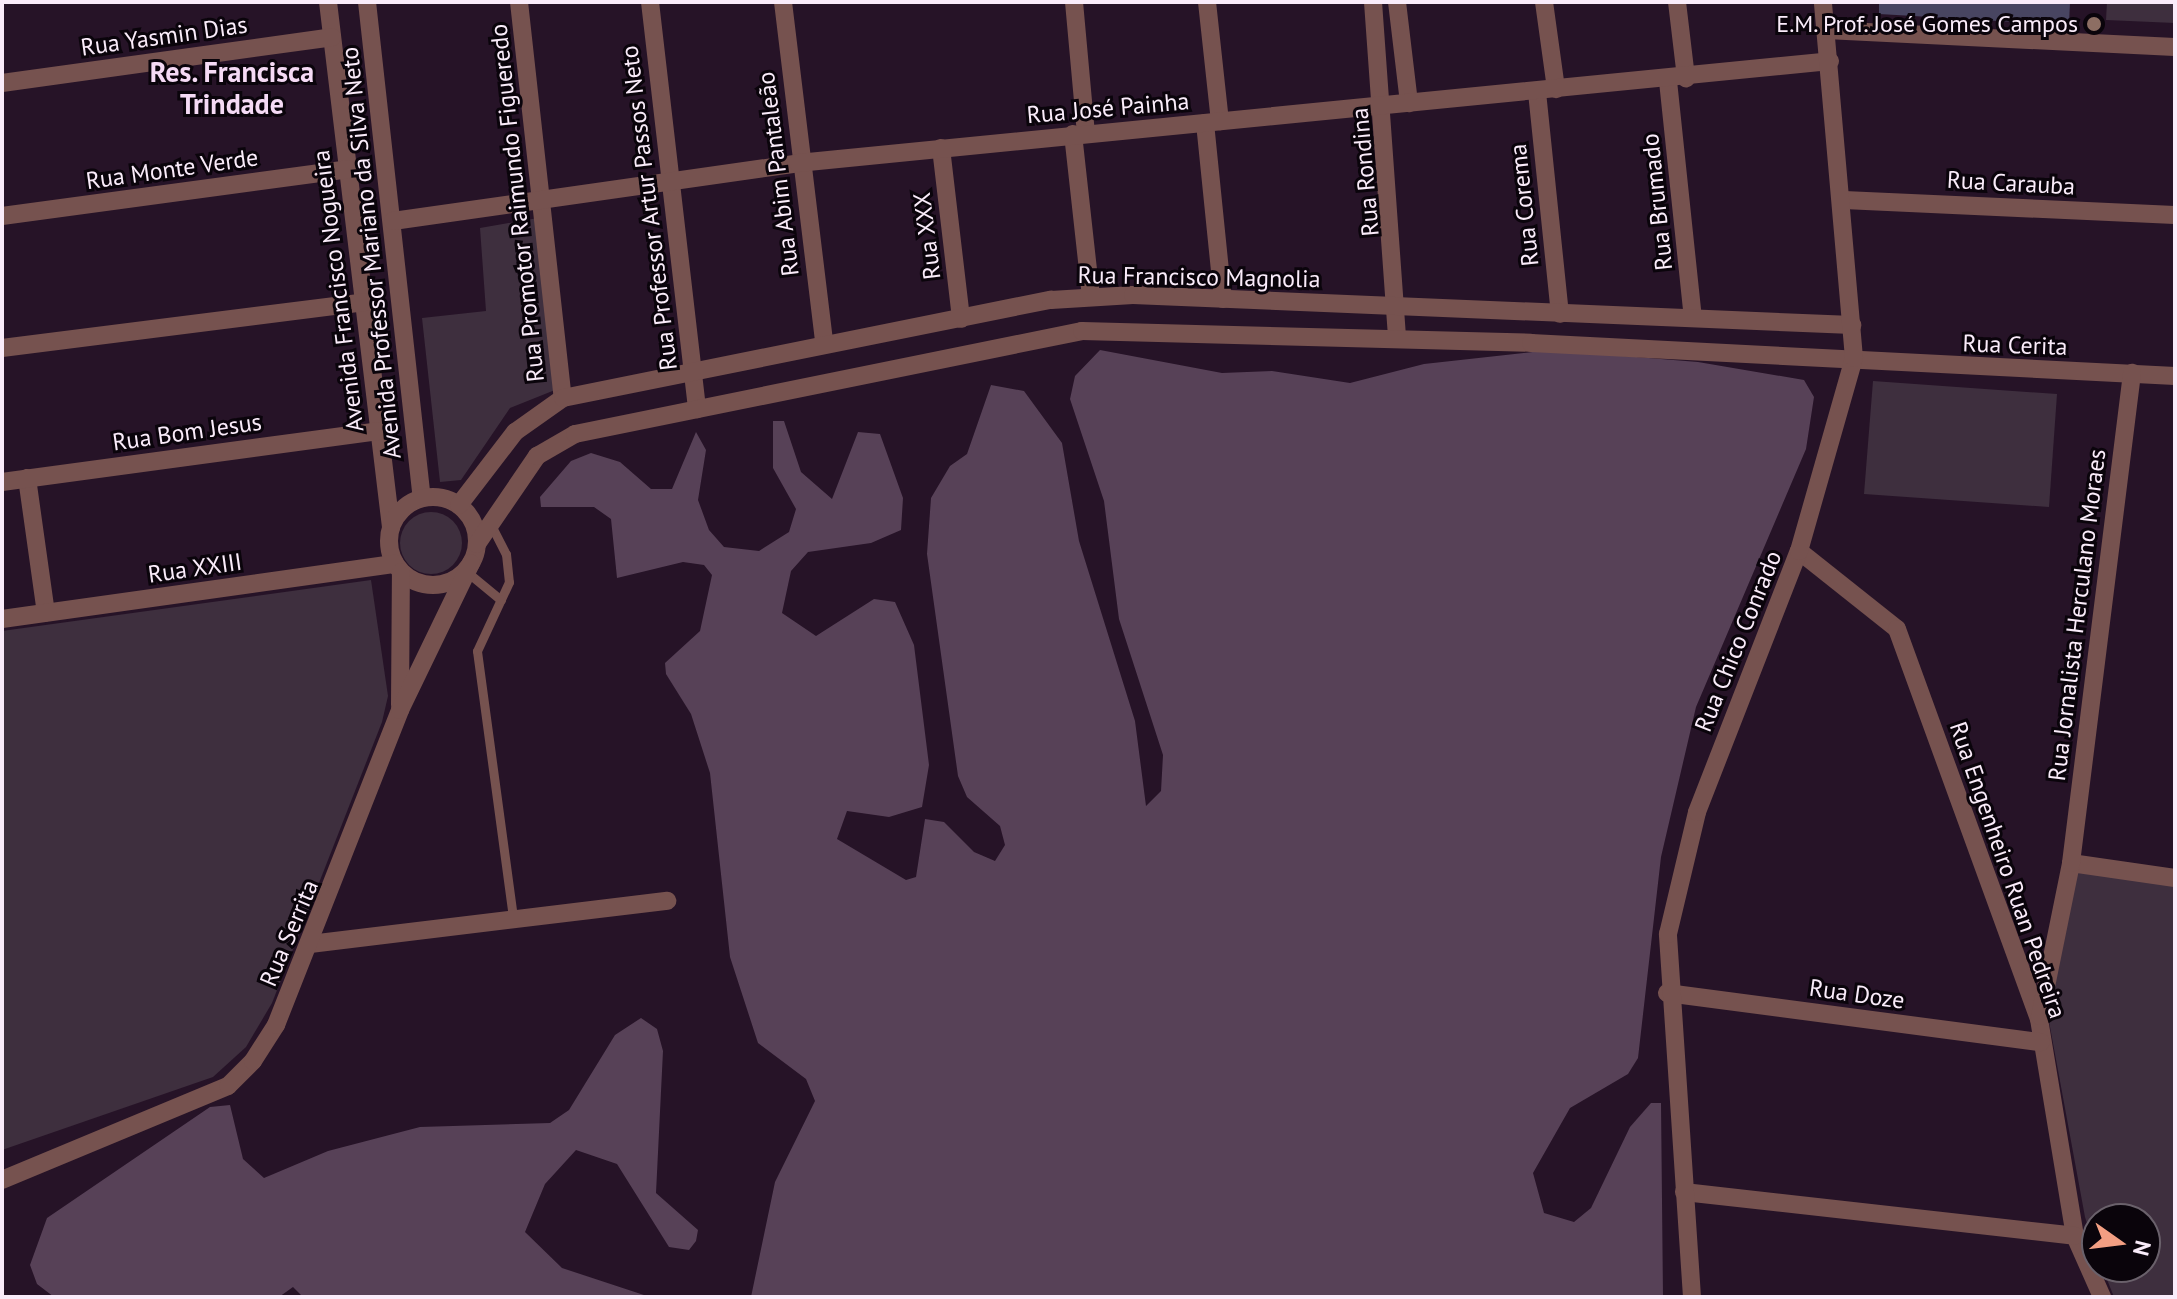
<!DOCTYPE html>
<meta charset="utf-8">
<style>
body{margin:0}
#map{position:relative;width:2177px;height:1299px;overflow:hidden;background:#261327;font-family:"PT Sans",sans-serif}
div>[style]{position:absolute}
.green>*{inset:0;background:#3e2f3e}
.round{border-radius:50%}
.forest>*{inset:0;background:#574157}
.building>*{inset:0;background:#484561}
.lane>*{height:9px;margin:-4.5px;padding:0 4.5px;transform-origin:4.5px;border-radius:4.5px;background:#76524f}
.street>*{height:18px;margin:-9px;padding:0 9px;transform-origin:9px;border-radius:9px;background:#76524f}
.street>.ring{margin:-9px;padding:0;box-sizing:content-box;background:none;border:18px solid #76524f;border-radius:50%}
.dots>*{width:22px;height:22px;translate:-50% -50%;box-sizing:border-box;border:4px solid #0a040b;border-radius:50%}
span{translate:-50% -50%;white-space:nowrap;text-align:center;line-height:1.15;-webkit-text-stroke:6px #0a040b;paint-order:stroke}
.poi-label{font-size:24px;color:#faecfa}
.right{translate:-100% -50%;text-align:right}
.street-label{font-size:24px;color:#faecfa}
.quarter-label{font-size:28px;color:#f5daf5;font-weight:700}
.frame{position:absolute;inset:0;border:4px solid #faecfa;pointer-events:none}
.north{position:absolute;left:2081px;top:1203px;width:80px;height:80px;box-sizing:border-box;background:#0a040b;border:2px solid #6a616b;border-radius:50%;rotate:104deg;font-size:22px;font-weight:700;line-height:32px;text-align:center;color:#faecfa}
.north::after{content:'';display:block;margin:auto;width:28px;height:36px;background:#f39f83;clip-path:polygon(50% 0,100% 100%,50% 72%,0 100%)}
</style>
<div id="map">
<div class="green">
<i style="clip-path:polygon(2107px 2px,2175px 2px,2175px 23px,2106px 20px)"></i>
<i style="clip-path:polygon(538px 218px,555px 390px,510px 408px,461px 480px,440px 482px,422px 318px,486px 311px,480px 228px)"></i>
<i style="clip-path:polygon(1873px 381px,2057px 394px,2049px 507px,1864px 494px)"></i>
<i class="round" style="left:400px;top:512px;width:62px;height:62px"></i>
<i style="clip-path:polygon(371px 580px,388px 696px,382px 722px,272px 1003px,246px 1047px,213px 1077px,2px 1150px,2px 631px)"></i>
<i style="clip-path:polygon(2074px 870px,2175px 885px,2175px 1297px,2114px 1297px,2102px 1267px,2145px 1267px,2145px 1219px,2097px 1219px,2097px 1254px,2085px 1217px,2046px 1005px)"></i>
</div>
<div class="forest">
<i style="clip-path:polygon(1100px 350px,1222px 373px,1272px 371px,1350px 383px,1424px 364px,1550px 350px,1698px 362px,1804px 380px,1814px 397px,1806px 449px,1696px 707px,1661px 857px,1638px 1058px,1628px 1074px,1570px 1108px,1533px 1173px,1544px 1213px,1574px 1222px,1591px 1208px,1630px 1127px,1651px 1103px,1661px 1103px,1663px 1297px,751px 1297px,775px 1182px,815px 1101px,806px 1079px,758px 1043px,730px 957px,710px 773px,691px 714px,666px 674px,665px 663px,700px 631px,712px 575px,704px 565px,683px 562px,617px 578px,611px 519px,594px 507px,541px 507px,540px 497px,571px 461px,591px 453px,620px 462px,651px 489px,672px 489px,696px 432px,706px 450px,698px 500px,709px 530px,724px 547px,759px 551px,789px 532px,796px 509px,773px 468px,773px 421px,784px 421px,801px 472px,832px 499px,858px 432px,880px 434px,903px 498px,901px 530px,871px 543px,808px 552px,791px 571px,782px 613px,816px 636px,874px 599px,895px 602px,914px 645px,929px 765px,922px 807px,889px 817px,847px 811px,837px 839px,906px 880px,916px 877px,925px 819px,944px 822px,974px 852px,995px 861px,1005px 845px,1000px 826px,967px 797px,958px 776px,927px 554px,931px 498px,950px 466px,967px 454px,991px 385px,1024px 391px,1062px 443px,1079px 541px,1135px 721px,1146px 806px,1161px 791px,1163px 755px,1119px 619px,1104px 501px,1070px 399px,1075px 376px)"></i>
<i style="clip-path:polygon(641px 1018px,657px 1029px,663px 1051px,656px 1193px,698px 1230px,696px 1241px,689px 1250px,669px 1247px,617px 1164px,576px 1150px,545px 1184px,525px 1232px,562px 1268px,650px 1297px,303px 1297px,293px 1287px,279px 1297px,54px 1297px,37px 1284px,30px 1265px,47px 1218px,210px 1107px,230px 1105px,243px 1159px,264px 1178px,328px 1151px,420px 1127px,550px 1123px,569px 1110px,615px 1035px)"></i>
</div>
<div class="building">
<i style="clip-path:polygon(1879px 2px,2070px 2px,2069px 25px,1879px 14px)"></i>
</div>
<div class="lane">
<i style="left:490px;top:523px;width:35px;rotate:63deg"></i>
<i style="left:506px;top:554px;width:28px;rotate:84deg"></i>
<i style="left:509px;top:582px;width:76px;rotate:114.9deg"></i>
<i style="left:477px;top:651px;width:270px;rotate:82.3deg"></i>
<i style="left:467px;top:572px;width:44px;rotate:39.5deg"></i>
</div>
<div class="street">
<i style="left:328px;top:2px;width:529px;rotate:83.16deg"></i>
<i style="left:367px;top:2px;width:499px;rotate:83.7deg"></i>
<i style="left:519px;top:2px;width:398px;rotate:83.7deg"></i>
<i style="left:650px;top:2px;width:410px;rotate:83.4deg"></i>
<i style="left:783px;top:2px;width:340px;rotate:83.1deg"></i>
<i style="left:1074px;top:2px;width:132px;rotate:84.8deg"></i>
<i style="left:1207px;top:2px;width:120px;rotate:83.8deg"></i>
<i style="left:1373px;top:2px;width:337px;rotate:85.9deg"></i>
<i style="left:1397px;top:2px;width:102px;rotate:83.2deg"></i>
<i style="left:1544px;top:2px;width:88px;rotate:82.1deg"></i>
<i style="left:1677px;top:2px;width:77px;rotate:83.2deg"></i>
<i style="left:1826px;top:30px;width:349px;rotate:2.8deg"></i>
<i style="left:1668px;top:81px;width:238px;rotate:84deg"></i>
<i style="left:2px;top:83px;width:333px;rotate:-7.9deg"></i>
<i style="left:1537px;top:92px;width:223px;rotate:84.1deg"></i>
<i style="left:1205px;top:123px;width:177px;rotate:84.2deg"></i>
<i style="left:1073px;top:134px;width:163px;rotate:83.7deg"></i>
<i style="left:941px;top:148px;width:172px;rotate:83.3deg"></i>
<i style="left:1844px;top:200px;width:331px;rotate:2.6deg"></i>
<i style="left:2px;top:216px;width:349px;rotate:-7.7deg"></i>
<i style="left:393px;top:221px;width:409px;rotate:-8.1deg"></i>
<i style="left:798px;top:163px;width:1037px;rotate:-5.64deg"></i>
<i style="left:2px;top:348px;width:366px;rotate:-7.2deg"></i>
<i style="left:27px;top:478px;width:136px;rotate:82deg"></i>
<i style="left:2px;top:482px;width:380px;rotate:-7.7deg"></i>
<i class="ring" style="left:389px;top:497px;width:70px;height:70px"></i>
<i style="left:459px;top:505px;width:92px;rotate:-52.5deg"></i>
<i style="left:515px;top:432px;width:59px;rotate:-35.3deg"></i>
<i style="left:563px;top:398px;width:498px;rotate:-11.4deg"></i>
<i style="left:1051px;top:300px;width:82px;rotate:-3.5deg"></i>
<i style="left:1133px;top:295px;width:720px;rotate:2.39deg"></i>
<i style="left:477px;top:544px;width:107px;rotate:-55.7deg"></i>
<i style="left:537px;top:456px;width:44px;rotate:-30.1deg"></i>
<i style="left:575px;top:434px;width:517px;rotate:-11.48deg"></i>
<i style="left:1082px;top:331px;width:449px;rotate:1.5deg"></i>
<i style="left:1531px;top:343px;width:645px;rotate:2.93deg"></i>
<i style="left:1799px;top:551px;width:125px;rotate:38.5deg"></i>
<i style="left:1897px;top:629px;width:415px;rotate:70deg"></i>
<i style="left:2039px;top:1019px;width:220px;rotate:80.6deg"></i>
<i style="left:2075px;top:1236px;width:67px;rotate:66.1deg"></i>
<i style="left:2px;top:619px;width:397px;rotate:-8deg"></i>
<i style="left:400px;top:705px;width:133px;rotate:-89.6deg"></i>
<i style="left:2071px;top:863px;width:105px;rotate:8.2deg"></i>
<i style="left:310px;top:944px;width:360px;rotate:-6.9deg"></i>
<i style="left:1667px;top:993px;width:377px;rotate:7.5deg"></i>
<i style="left:2040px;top:1016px;width:156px;rotate:-78.5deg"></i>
<i style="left:2071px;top:863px;width:494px;rotate:-82.9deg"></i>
<i style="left:2px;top:1180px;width:245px;rotate:-22.6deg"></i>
<i style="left:228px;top:1086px;width:35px;rotate:-45deg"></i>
<i style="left:253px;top:1061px;width:43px;rotate:-57.4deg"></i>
<i style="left:276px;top:1025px;width:339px;rotate:-68.5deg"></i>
<i style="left:400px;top:710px;width:163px;rotate:-64.2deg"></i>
<i style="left:1684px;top:1192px;width:393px;rotate:6.4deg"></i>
<i style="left:1692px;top:1297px;width:364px;rotate:-93.8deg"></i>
<i style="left:1668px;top:934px;width:125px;rotate:-76.6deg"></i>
<i style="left:1697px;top:812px;width:280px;rotate:-68.7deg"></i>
<i style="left:1799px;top:551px;width:201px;rotate:-74.1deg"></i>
<i style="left:1854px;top:358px;width:357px;rotate:-95deg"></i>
</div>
<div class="dots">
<i style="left:2094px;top:24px;background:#8d6e63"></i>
</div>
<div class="poi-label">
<span class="right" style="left:2078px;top:24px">E.M. Prof. José Gomes Campos</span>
</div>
<div class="street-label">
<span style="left:164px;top:36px;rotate:-8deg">Rua Yasmin Dias</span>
<span style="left:1108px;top:108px;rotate:-5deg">Rua José Painha</span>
<span style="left:172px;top:169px;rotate:-8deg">Rua Monte Verde</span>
<span style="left:1365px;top:172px;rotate:-95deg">Rua Rondina</span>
<span style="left:778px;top:174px;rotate:-97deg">Rua Abim Pantaleão</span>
<span style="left:2011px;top:183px;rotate:3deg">Rua Carauba</span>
<span style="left:1657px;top:202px;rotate:-96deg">Rua Brumado</span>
<span style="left:517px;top:203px;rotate:-96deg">Rua Promotor Raimundo Figueredo</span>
<span style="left:1524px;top:205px;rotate:-96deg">Rua Corema</span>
<span style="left:649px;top:208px;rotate:-97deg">Rua Professor Artur Passos Neto</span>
<span style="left:927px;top:236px;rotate:-97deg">Rua XXX</span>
<span style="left:371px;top:253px;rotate:-96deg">Avenida Professor Mariano da Silva Neto</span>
<span style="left:1199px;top:277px;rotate:1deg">Rua Francisco Magnolia</span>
<span style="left:338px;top:291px;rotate:-97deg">Avenida Francisco Nogueira</span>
<span style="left:2015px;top:345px;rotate:2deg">Rua Cerita</span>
<span style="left:187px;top:432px;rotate:-8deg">Rua Bom Jesus</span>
<span style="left:195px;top:568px;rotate:-8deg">Rua XXIII</span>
<span style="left:2077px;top:615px;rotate:-83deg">Rua Jornalista Herculano Moraes</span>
<span style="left:1738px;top:641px;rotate:-68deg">Rua Chico Conrado</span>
<span style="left:2008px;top:870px;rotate:71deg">Rua Engenheiro Ruan Pedreira</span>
<span style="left:289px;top:933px;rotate:-67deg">Rua Serrita</span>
<span style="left:1857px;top:994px;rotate:8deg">Rua Doze</span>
</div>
<div class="quarter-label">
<span style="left:232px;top:88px">Res. Francisca<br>Trindade</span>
</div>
<div class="frame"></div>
<div class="north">N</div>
</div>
